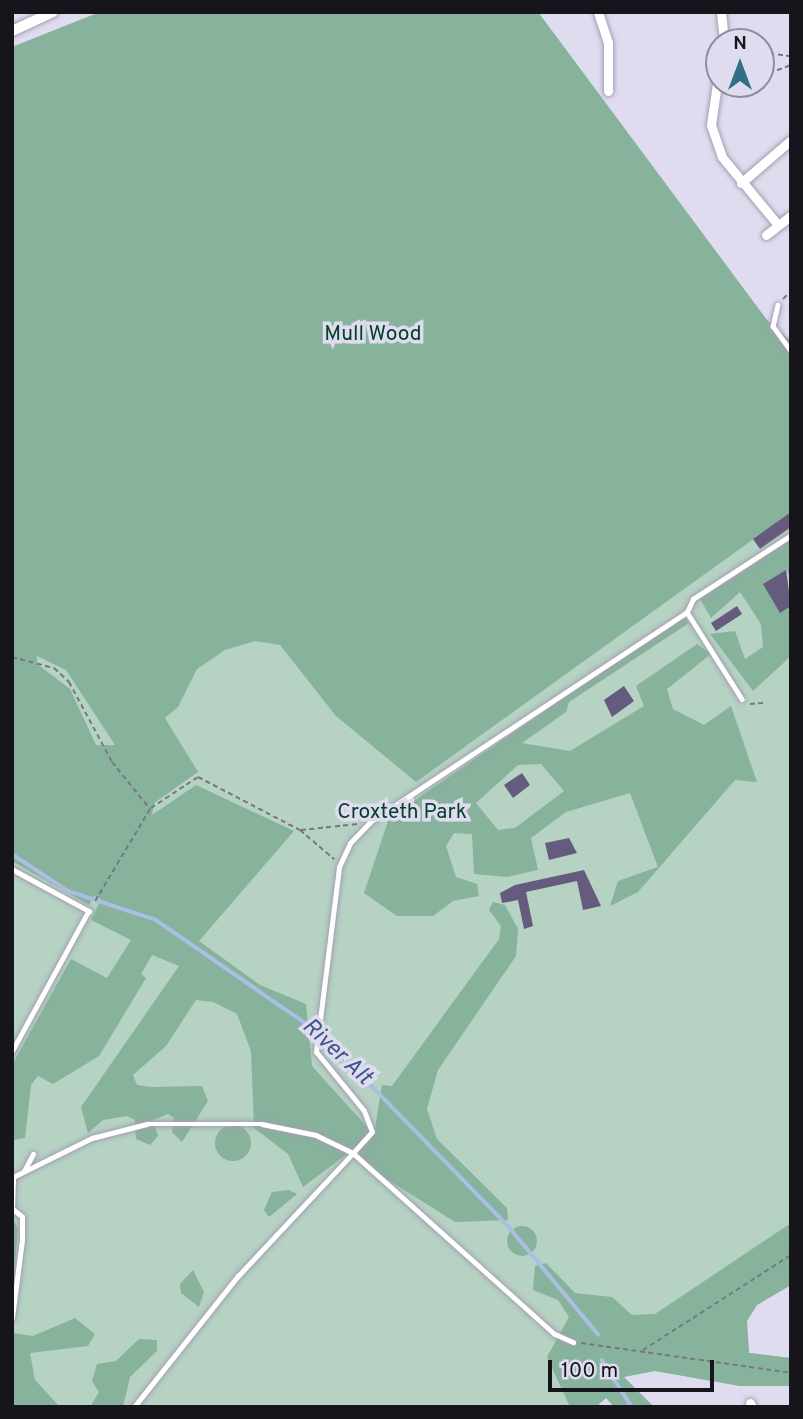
<!DOCTYPE html>
<style>
body{margin:0}
#map{position:relative;width:803px;height:1419px;overflow:hidden;background:#e0dcf0;font-family:Overpass,sans-serif}
div>[style]{position:absolute}
.green>*{inset:0;background:#b5d2c3}
.forest>*{inset:0;background:#87b29c}
.round{border-radius:50%}
.stream>*{height:3.5px;margin:-1.75px;padding:0 1.75px;transform-origin:1.75px;border-radius:1.75px;background:#abbee3}
.building>*{inset:0;background:#645b7e}
.path>*{height:2px;margin-top:-1px;transform-origin:0;background:repeating-linear-gradient(90deg,#797684 0 5px,transparent 0 8.5px)}
.roads{filter:drop-shadow(0 0 2px #a39fb2) drop-shadow(0 0 2px #a39fb2)}
.service>*{height:4.5px;margin:-2.25px;padding:0 2.25px;transform-origin:2.25px;border-radius:2.25px;background:#fff}
.minor>*{height:9px;margin:-4.5px;padding:0 4.5px;transform-origin:4.5px;border-radius:4.5px;background:#fff}
.tertiary>*{height:10px;margin:-5px;padding:0 5px;transform-origin:5px;border-radius:5px;background:#fff}
span{translate:-50% -50%;white-space:nowrap;text-align:center;line-height:1.15;-webkit-text-stroke:7px #e0dcf0;paint-order:stroke}
.park-label{font-size:21px;color:#04402a}
.water-label{font-size:23px;color:#3d5687;font-style:italic}
.frame{position:absolute;inset:0;border:14px solid #17151c;pointer-events:none}
.north{position:absolute;left:705px;top:28px;width:70px;height:70px;box-sizing:border-box;background:#e0dcf0;border:2px solid #908c9b;border-radius:50%;rotate:0deg;font-size:19px;font-weight:700;line-height:28px;text-align:center;color:#17151c}
.north::after{content:'';display:block;margin:auto;width:24px;height:32px;background:#316f85;clip-path:polygon(50% 0,100% 100%,50% 72%,0 100%)}
.scale{position:absolute;left:548px;top:1360px;width:166px;height:32px;box-sizing:border-box;border:4px solid #17151c;border-top:0;padding-left:9px;font-size:21px;line-height:24px;white-space:nowrap;color:#17151c;-webkit-text-stroke:5px #e0dcf0;paint-order:stroke}
</style>
<div id="map">
<div class="green">
<i style="clip-path:polygon(100px 12px,538px 12px,767px 320px,791px 341px,791px 1285px,757px 1305px,747px 1321px,749px 1353px,791px 1358px,791px 1386px,740px 1386px,655px 1371px,623px 1376px,571px 1407px,12px 1407px,12px 47px)"></i>
</div>
<div class="forest">
<i style="clip-path:polygon(evenodd,100px 12px,538px 12px,767px 320px,791px 341px,791px 512px,416px 782px,336px 716px,280px 645px,255px 641px,225px 650px,197px 669px,178px 707px,165px 718px,198px 772px,154px 803px,152px 815px,196px 785px,294px 831px,199px 941px,260px 985px,306px 1004px,312px 1066px,369px 1129px,375px 1128px,382px 1085px,392px 1086px,499px 939px,501px 926px,489px 910px,493px 902px,505px 905px,518px 929px,516px 956px,438px 1070px,427px 1109px,437px 1139px,507px 1208px,508px 1220px,455px 1222px,347px 1154px,303px 1187px,288px 1154px,254px 1128px,251px 1051px,237px 1014px,213px 1002px,196px 1000px,166px 1046px,133px 1075px,137px 1085px,151px 1087px,202px 1086px,208px 1101px,182px 1142px,172px 1132px,174px 1118px,168px 1114px,153px 1120px,158px 1136px,150px 1145px,136px 1139px,135px 1120px,127px 1116px,103px 1120px,88px 1133px,81px 1107px,179px 966px,152px 955px,141px 974px,146px 978px,99px 1056px,53px 1084px,38px 1076px,31px 1085px,25px 1138px,12px 1140px,12px 1065px,71px 959px,107px 978px,131px 940px,91px 920px,101px 899px,94px 896px,89px 905px,12px 861px,12px 47px,100px 12px,37px 656px,66px 670px,115px 745px,96px 745px,70px 689px,37px 664px,37px 656px)"></i>
<i style="clip-path:polygon(791px 540px,791px 578px,786px 570px,780px 612px,791px 606px,791px 656px,753px 691px,710px 634px,735px 631px,745px 659px,763px 647px,761px 624px,740px 592px,711px 618px,700px 599px)"></i>
<i style="clip-path:polygon(evenodd,683px 616px,689px 623px,569px 702px,566px 712px,522px 743px,570px 751px,644px 706px,636px 686px,697px 644px,711px 654px,667px 689px,673px 709px,704px 725px,731px 706px,757px 782px,735px 780px,638px 892px,610px 906px,618px 881px,658px 867px,630px 793px,566px 812px,531px 838px,538px 870px,507px 877px,474px 874px,472px 834px,454px 833px,446px 846px,456px 877px,477px 884px,479px 896px,453px 901px,433px 916px,397px 916px,364px 893px,389px 818px,683px 616px,541px 764px,564px 791px,515px 828px,498px 830px,476px 803px,518px 765px,541px 764px)"></i>
<i class="round" style="left:215px;top:1125px;width:36px;height:36px"></i>
<i style="clip-path:polygon(289px 1190px,297px 1194px,269px 1217px,264px 1210px,272px 1192px)"></i>
<i style="clip-path:polygon(12px 1217px,18px 1229px,12px 1299px)"></i>
<i style="clip-path:polygon(791px 1223px,791px 1285px,757px 1305px,747px 1321px,749px 1353px,791px 1358px,791px 1386px,740px 1386px,655px 1371px,624px 1377px,654px 1407px,614px 1407px,606px 1398px,596px 1407px,570px 1407px,547px 1357px,569px 1317px,558px 1300px,533px 1290px,535px 1266px,546px 1263px,575px 1293px,612px 1297px,632px 1315px,655px 1314px)"></i>
<i class="round" style="left:507px;top:1226px;width:30px;height:30px"></i>
<i style="clip-path:polygon(193px 1270px,204px 1292px,199px 1307px,181px 1293px,180px 1284px)"></i>
<i style="clip-path:polygon(75px 1318px,95px 1334px,88px 1346px,30px 1353px,35px 1380px,60px 1407px,12px 1407px,12px 1333px,33px 1336px)"></i>
<i style="clip-path:polygon(139px 1339px,157px 1340px,157px 1351px,130px 1377px,123px 1407px,90px 1407px,99px 1392px,92px 1381px,97px 1364px,116px 1361px)"></i>
</div>
<div class="stream">
<i style="left:12px;top:854px;width:67px;rotate:33.5deg"></i>
<i style="left:68px;top:891px;width:93px;rotate:18.2deg"></i>
<i style="left:156px;top:920px;width:201px;rotate:34.6deg"></i>
<i style="left:321px;top:1034px;width:271px;rotate:45.7deg"></i>
<i style="left:510px;top:1228px;width:138px;rotate:50.3deg"></i>
<i style="left:602px;top:1360px;width:56px;rotate:57.4deg"></i>
</div>
<div class="building">
<i style="clip-path:polygon(791px 512px,791px 527px,760px 549px,753px 539px)"></i>
<i style="clip-path:polygon(786px 570px,791px 606px,780px 613px,763px 584px)"></i>
<i style="clip-path:polygon(737px 606px,742px 614px,716px 631px,711px 623px)"></i>
<i style="clip-path:polygon(624px 686px,634px 701px,612px 717px,604px 700px)"></i>
<i style="clip-path:polygon(522px 773px,530px 785px,513px 798px,504px 785px)"></i>
<i style="clip-path:polygon(569px 838px,577px 853px,549px 860px,545px 843px)"></i>
<i style="clip-path:polygon(584px 870px,601px 906px,583px 910px,577px 881px,526px 892px,533px 926px,524px 929px,518px 900px,502px 903px,500px 893px,515px 885px)"></i>
</div>
<div class="path">
<i style="left:761px;top:52px;width:30px;rotate:8deg"></i>
<i style="left:761px;top:76px;width:32px;rotate:-20deg"></i>
<i style="left:726px;top:90px;width:16px;rotate:-22deg"></i>
<i style="left:783px;top:299px;width:11px;rotate:-45deg"></i>
<i style="left:12px;top:657px;width:43px;rotate:14.7deg"></i>
<i style="left:54px;top:668px;width:21px;rotate:43deg"></i>
<i style="left:69px;top:682px;width:91px;rotate:61.7deg"></i>
<i style="left:112px;top:762px;width:60px;rotate:51deg"></i>
<i style="left:150px;top:809px;width:109px;rotate:120.8deg"></i>
<i style="left:750px;top:704px;width:13px;rotate:-4deg"></i>
<i style="left:151px;top:808px;width:56px;rotate:-33.4deg"></i>
<i style="left:198px;top:777px;width:115px;rotate:27.5deg"></i>
<i style="left:300px;top:830px;width:45px;rotate:40.5deg"></i>
<i style="left:301px;top:830px;width:57px;rotate:-6deg"></i>
<i style="left:581px;top:1343px;width:212px;rotate:8.1deg"></i>
<i style="left:643px;top:1350px;width:176px;rotate:-32.7deg"></i>
</div>
<div class="roads">
<div class="service">
<i style="left:778px;top:305px;width:22px;rotate:103deg"></i>
<i style="left:773px;top:326px;width:31px;rotate:54deg"></i>
<i style="left:687px;top:612px;width:103px;rotate:57.7deg"></i>
<i style="left:12px;top:869px;width:88px;rotate:28.6deg"></i>
<i style="left:89px;top:911px;width:161px;rotate:118.6deg"></i>
<i style="left:24px;top:1171px;width:19px;rotate:-62deg"></i>
<i style="left:12px;top:1209px;width:32px;rotate:-88deg"></i>
<i style="left:13px;top:1177px;width:88px;rotate:-26.3deg"></i>
<i style="left:92px;top:1138px;width:57px;rotate:-14.3deg"></i>
<i style="left:147px;top:1124px;width:115px"></i>
<i style="left:262px;top:1124px;width:55px;rotate:11.5deg"></i>
<i style="left:316px;top:1135px;width:41px;rotate:25.9deg"></i>
<i style="left:353px;top:1153px;width:28px;rotate:-48deg"></i>
<i style="left:372px;top:1132px;width:22px;rotate:-111deg"></i>
<i style="left:364px;top:1111px;width:76px;rotate:-129.1deg"></i>
<i style="left:316px;top:1052px;width:186px;rotate:-82.9deg"></i>
<i style="left:339px;top:867px;width:26px;rotate:-65deg"></i>
<i style="left:350px;top:843px;width:29px;rotate:-46deg"></i>
<i style="left:370px;top:822px;width:380px;rotate:-33.5deg"></i>
<i style="left:687px;top:612px;width:14px;rotate:-65deg"></i>
<i style="left:693px;top:599px;width:117px;rotate:-33.1deg"></i>
<i style="left:12px;top:1318px;width:79px;rotate:-82.7deg"></i>
<i style="left:22px;top:1240px;width:23px;rotate:-90deg"></i>
<i style="left:22px;top:1217px;width:13px;rotate:-141deg"></i>
<i style="left:134px;top:1407px;width:167px;rotate:-51.6deg"></i>
<i style="left:238px;top:1276px;width:168px;rotate:-46.9deg"></i>
<i style="left:353px;top:1153px;width:271px;rotate:41.9deg"></i>
<i style="left:555px;top:1334px;width:20px;rotate:24deg"></i>
</div>
<div class="minor">
<i style="left:598px;top:12px;width:33px;rotate:72deg"></i>
<i style="left:608px;top:43px;width:48px;rotate:90deg"></i>
<i style="left:721px;top:12px;width:30px;rotate:84deg"></i>
<i style="left:719px;top:70px;width:56px;rotate:98.3deg"></i>
<i style="left:711px;top:125px;width:34px;rotate:71deg"></i>
<i style="left:722px;top:157px;width:88px;rotate:50.5deg"></i>
<i style="left:741px;top:183px;width:66px;rotate:-40.7deg"></i>
<i style="left:766px;top:235px;width:31px;rotate:-38deg"></i>
<i style="left:750px;top:1403px;width:4px;rotate:63deg"></i>
</div>
<div class="tertiary">
<i style="left:12px;top:31px;width:45px;rotate:-24.9deg"></i>
</div>
</div>
<div class="park-label">
<span style="left:373px;top:335px">Mull Wood</span>
<span style="left:402px;top:813px">Croxteth Park</span>
</div>
<div class="water-label">
<span style="left:336px;top:1053px;rotate:43deg">River Alt</span>
</div>
<div class="frame"></div>
<div class="north">N</div>
<div class="scale">100 m</div>
</div>
